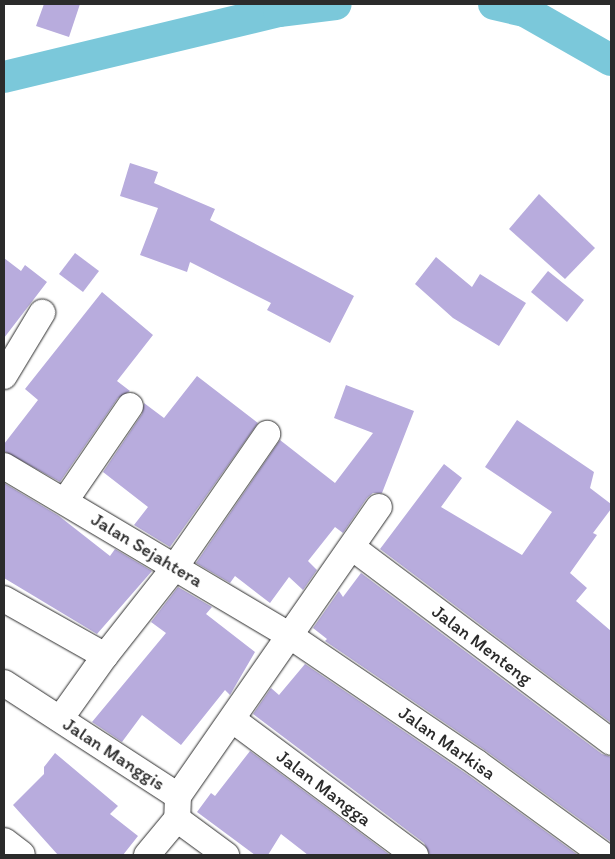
<!DOCTYPE html>
<style>
body{margin:0}
#map{position:relative;width:615px;height:859px;overflow:hidden;background:#fff;font-family:Itim,sans-serif}
div>[style]{position:absolute}
.canal>*{height:32px;margin:-16px;padding:0 16px;transform-origin:16px;border-radius:16px;background:#7bc8da}
.building>*{inset:0;background:#b8acdd}
.roads{filter:drop-shadow(0 0 1px #2b2b2b) drop-shadow(0 0 1px #2b2b2b)}
.street>*{height:26px;margin:-13px;padding:0 13px;transform-origin:13px;border-radius:13px;background:#fff}
.secondary>*{height:28px;margin:-14px;padding:0 14px;transform-origin:14px;border-radius:14px;background:#fff}
span{translate:-50% -50%;white-space:nowrap;text-align:center;line-height:1.15;-webkit-text-stroke:4px #fff;paint-order:stroke}
.street-label{font-size:19px;color:#2b2b2b}
.frame{position:absolute;inset:0;border:5px solid #2b2b2b;pointer-events:none}
</style>
<div id="map">
<div class="canal">
<i style="left:494px;top:4px;width:32px;rotate:13deg"></i>
<i style="left:525px;top:11px;width:99px;rotate:29.7deg"></i>
<i style="left:4px;top:77px;width:283px;rotate:-13.5deg"></i>
<i style="left:279px;top:11px;width:57px;rotate:-7deg"></i>
</div>
<div class="building">
<i style="clip-path:polygon(44px 4px,80px 4px,69px 37px,36px 26px)"></i>
<i style="clip-path:polygon(130px 163px,158px 172px,154px 183px,215px 209px,210px 220px,354px 296px,330px 343px,267px 310px,271px 303px,190px 262px,187px 272px,140px 255px,158px 208px,120px 196px)"></i>
<i style="clip-path:polygon(539px 194px,595px 248px,565px 279px,509px 229px)"></i>
<i style="clip-path:polygon(75px 253px,99px 271px,83px 292px,59px 274px)"></i>
<i style="clip-path:polygon(436px 257px,472px 287px,480px 274px,526px 303px,499px 346px,453px 318px,415px 284px)"></i>
<i style="clip-path:polygon(4px 258px,21px 271px,25px 265px,47px 282px,4px 338px)"></i>
<i style="clip-path:polygon(548px 271px,584px 300px,567px 322px,531px 292px)"></i>
<i style="clip-path:polygon(102px 292px,153px 335px,117px 381px,130px 391px,118px 398px,60px 482px,4px 451px,4px 444px,38px 400px,25px 389px)"></i>
<i style="clip-path:polygon(197px 376px,258px 423px,170px 547px,134px 525px,148px 507px,103px 472px,142px 414px,144px 403px,164px 418px)"></i>
<i style="clip-path:polygon(346px 385px,414px 411px,382px 493px,373px 493px,367px 498px,343px 533px,335px 527px,308px 561px,317px 570px,303px 590px,289px 577px,270px 603px,235px 576px,230px 583px,196px 563px,280px 440px,335px 483px,373px 433px,334px 418px)"></i>
<i style="clip-path:polygon(517px 420px,594px 472px,590px 488px,611px 504px,611px 509px,593px 533px,597px 535px,570px 573px,587px 588px,576px 601px,611px 631px,611px 723px,380px 549px,444px 464px,462px 478px,441px 507px,522px 555px,552px 512px,485px 467px)"></i>
<i style="clip-path:polygon(4px 483px,59px 516px,110px 556px,115px 549px,152px 571px,97px 634px,4px 578px)"></i>
<i style="clip-path:polygon(361px 573px,602px 754px,611px 757px,611px 842px,486px 751px,325px 641px,327px 639px,313px 628px,339px 591px,343px 597px)"></i>
<i style="clip-path:polygon(178px 587px,212px 607px,206px 614px,255px 652px,230px 695px,225px 690px,181px 745px,142px 715px,122px 742px,92px 722px,166px 633px,151px 622px)"></i>
<i style="clip-path:polygon(305px 664px,468px 775px,578px 855px,430px 855px,424px 843px,253px 714px,271px 688px,279px 695px)"></i>
<i style="clip-path:polygon(250px 751px,390px 855px,308px 855px,281px 834px,268px 855px,255px 855px,197px 812px,211px 793px,215px 796px)"></i>
<i style="clip-path:polygon(55px 753px,118px 806px,110px 814px,138px 836px,123px 855px,58px 855px,13px 805px,44px 774px,44px 767px)"></i>
</div>
<div class="roads">
<div class="street">
<i style="left:4px;top:376px;width:74px;rotate:-58.9deg"></i>
<i style="left:4px;top:466px;width:331px;rotate:30.7deg"></i>
<i style="left:289px;top:635px;width:227px;rotate:34.2deg"></i>
<i style="left:477px;top:763px;width:156px;rotate:36.1deg"></i>
<i style="left:65px;top:501px;width:115px;rotate:-55.6deg"></i>
<i style="left:353px;top:548px;width:323px;rotate:36.9deg"></i>
<i style="left:4px;top:599px;width:116px;rotate:29.4deg"></i>
<i style="left:105px;top:656px;width:113px;rotate:-51.8deg"></i>
<i style="left:175px;top:567px;width:162px;rotate:-55.3deg"></i>
<i style="left:4px;top:683px;width:207px;rotate:33deg"></i>
<i style="left:178px;top:796px;width:23px;rotate:92deg"></i>
<i style="left:177px;top:819px;width:61px;rotate:36.3deg"></i>
<i style="left:60px;top:719px;width:77px;rotate:-54.5deg"></i>
<i style="left:233px;top:720px;width:227px;rotate:36.6deg"></i>
<i style="left:178px;top:796px;width:352px;rotate:-55.2deg"></i>
<i style="left:147px;top:855px;width:47px;rotate:-50.2deg"></i>
</div>
<div class="secondary">
<i style="left:4px;top:842px;width:21px;rotate:37deg"></i>
</div>
</div>
<div class="street-label">
<span style="left:147px;top:550px;rotate:31deg">Jalan Sejahtera</span>
<span style="left:482px;top:645px;rotate:37deg">Jalan Menteng</span>
<span style="left:447px;top:743px;rotate:35deg">Jalan Markisa</span>
<span style="left:114px;top:754px;rotate:33deg">Jalan Manggis</span>
<span style="left:324px;top:788px;rotate:37deg">Jalan Mangga</span>
</div>
<div class="frame"></div>
</div>
